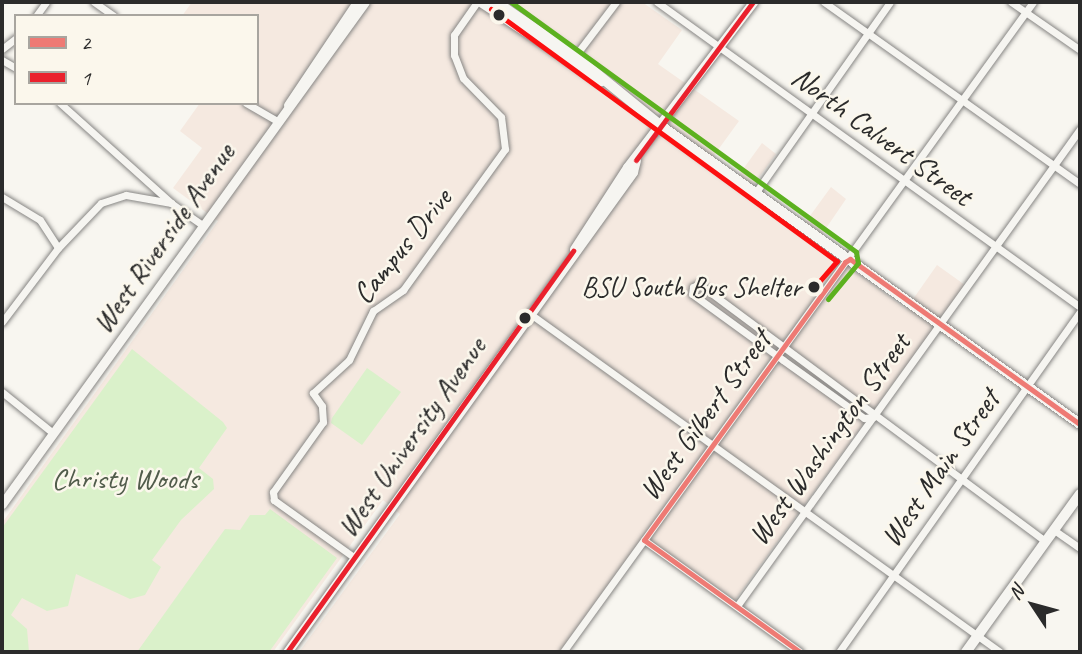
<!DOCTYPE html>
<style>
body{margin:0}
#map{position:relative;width:1082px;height:654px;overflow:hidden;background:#f8f6f0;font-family:Caveat,sans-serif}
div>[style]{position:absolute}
.built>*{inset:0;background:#f5e9e0}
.green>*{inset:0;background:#daf1ca}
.roads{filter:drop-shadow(0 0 2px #878684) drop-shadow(0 0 2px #878684)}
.minor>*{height:7px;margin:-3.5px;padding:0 3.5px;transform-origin:3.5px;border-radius:3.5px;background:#f6f5f1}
.tertiary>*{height:9px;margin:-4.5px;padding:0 4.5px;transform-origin:4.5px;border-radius:4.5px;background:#f6f5f1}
.secondary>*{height:10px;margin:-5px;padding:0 5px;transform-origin:5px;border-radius:5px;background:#f6f5f1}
.bus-1>*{height:5px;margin:-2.5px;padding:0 2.5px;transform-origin:2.5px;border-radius:2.5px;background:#ee7a74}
.bus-2>*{height:5px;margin:-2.5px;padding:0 2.5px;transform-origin:2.5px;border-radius:2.5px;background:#ea212d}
.bus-3>*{height:5px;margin:-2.5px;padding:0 2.5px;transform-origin:2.5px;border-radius:2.5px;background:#fc1010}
.bus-4>*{height:5px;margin:-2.5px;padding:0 2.5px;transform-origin:2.5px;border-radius:2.5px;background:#5cb11f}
.dots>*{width:19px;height:19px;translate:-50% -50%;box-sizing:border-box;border:4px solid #fbf7ec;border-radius:50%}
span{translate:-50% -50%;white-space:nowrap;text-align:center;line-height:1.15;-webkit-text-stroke:5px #fbf7ec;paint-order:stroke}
.bus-label{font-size:28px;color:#2b2b2b}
.right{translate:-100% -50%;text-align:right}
.street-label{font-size:30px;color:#2b2b2b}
.park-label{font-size:30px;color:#515c4b}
.frame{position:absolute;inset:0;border:4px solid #2b2b2b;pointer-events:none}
.legend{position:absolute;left:14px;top:14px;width:245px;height:91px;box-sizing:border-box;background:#fbf7ec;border:2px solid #a8a59f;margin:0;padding:9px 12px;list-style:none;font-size:21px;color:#2b2b2b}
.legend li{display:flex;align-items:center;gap:14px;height:35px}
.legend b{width:35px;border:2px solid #a8a59f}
.north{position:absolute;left:998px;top:570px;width:70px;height:70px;-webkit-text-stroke:5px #fbf7ec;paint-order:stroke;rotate:306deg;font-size:19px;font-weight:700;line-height:28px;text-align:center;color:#2b2b2b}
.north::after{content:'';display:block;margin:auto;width:24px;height:32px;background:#2b2b2b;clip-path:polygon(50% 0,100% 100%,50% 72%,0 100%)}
</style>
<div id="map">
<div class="built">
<i style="clip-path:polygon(192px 2px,642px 2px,682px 30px,658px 64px,739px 121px,707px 165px,733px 183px,762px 143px,776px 154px,746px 195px,799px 231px,831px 187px,846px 199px,816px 243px,906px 309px,937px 265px,965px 285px,735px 600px,644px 536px,559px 652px,299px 652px,400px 514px,383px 500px,273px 652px,2px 652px,2px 523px,218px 221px,173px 188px,202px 148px,180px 131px,200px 103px,257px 103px,257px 16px,182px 16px)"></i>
</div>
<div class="green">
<i style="clip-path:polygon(132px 349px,223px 422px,227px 428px,199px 468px,213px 479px,214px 489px,181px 520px,152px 560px,161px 567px,145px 595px,130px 599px,76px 574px,68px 606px,47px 611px,22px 598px,11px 615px,27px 629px,29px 652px,2px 652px,2px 528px)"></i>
<i style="clip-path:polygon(367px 368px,401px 392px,362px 445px,331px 423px,332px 418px)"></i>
<i style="clip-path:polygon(270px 509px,337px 558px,269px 652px,137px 652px,225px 529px,240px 530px,250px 515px,265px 515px)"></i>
</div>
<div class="roads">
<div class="minor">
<i style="left:94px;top:2px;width:24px;rotate:35deg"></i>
<i style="left:657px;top:2px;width:521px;rotate:35.79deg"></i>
<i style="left:824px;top:2px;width:314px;rotate:35.4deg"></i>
<i style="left:1011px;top:2px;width:84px;rotate:34.8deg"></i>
<i style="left:36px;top:16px;width:17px;rotate:-54deg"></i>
<i style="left:2px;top:49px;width:18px;rotate:-38deg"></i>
<i style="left:575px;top:56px;width:68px;rotate:-52.8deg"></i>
<i style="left:2px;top:60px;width:16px;rotate:30deg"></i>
<i style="left:60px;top:103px;width:149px;rotate:42deg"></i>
<i style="left:171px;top:203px;width:38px;rotate:35deg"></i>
<i style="left:246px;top:103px;width:36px;rotate:30deg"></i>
<i style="left:756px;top:192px;width:232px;rotate:-54.8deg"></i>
<i style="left:2px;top:197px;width:44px;rotate:31.2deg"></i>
<i style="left:40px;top:220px;width:33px;rotate:57deg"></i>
<i style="left:529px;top:313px;width:580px;rotate:35.74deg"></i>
<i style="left:2px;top:322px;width:93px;rotate:-52.9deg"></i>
<i style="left:58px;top:248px;width:62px;rotate:-46.3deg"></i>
<i style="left:101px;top:203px;width:26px;rotate:-18deg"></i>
<i style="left:126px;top:195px;width:46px;rotate:10.1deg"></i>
<i style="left:2px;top:392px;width:65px;rotate:38.8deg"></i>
<i style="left:873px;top:417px;width:9px;rotate:174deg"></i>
<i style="left:864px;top:418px;width:100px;rotate:-144.4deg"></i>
<i style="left:783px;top:360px;width:112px;rotate:-144deg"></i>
<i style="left:692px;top:294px;width:7px;rotate:-82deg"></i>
<i style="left:693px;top:287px;width:7px;rotate:-27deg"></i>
<i style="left:699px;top:284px;width:432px;rotate:36.6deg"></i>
<i style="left:1054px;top:530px;width:32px;rotate:35deg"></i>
<i style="left:644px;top:540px;width:192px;rotate:35.7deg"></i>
<i style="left:355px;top:558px;width:100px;rotate:-144.4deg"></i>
<i style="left:274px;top:500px;width:8px;rotate:-97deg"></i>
<i style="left:273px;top:492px;width:86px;rotate:-54.5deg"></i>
<i style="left:323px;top:422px;width:16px;rotate:-94deg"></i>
<i style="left:322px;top:406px;width:16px;rotate:-125deg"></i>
<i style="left:313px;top:393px;width:49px;rotate:-42.5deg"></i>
<i style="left:349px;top:360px;width:55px;rotate:-63.9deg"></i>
<i style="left:373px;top:311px;width:37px;rotate:-35deg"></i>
<i style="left:403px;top:290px;width:174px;rotate:-54.1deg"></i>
<i style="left:505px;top:149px;width:32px;rotate:-97deg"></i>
<i style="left:501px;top:117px;width:54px;rotate:-134.3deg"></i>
<i style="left:463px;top:78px;width:25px;rotate:-111deg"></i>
<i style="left:454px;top:55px;width:20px;rotate:-90deg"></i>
<i style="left:454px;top:35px;width:40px;rotate:-55.1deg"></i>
<i style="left:737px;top:606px;width:588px;rotate:-54.28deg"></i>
<i style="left:563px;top:652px;width:802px;rotate:-54.13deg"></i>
<i style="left:839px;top:652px;width:417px;rotate:-54.7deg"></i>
</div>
<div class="tertiary">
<i style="left:288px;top:105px;width:124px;rotate:-56.2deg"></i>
<i style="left:574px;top:249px;width:98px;rotate:-57.1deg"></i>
<i style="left:627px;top:167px;width:208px;rotate:-52.6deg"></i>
<i style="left:2px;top:504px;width:619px;rotate:-54.13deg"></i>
<i style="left:287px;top:652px;width:592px;rotate:-54.21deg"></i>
<i style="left:633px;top:172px;width:12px;rotate:-76deg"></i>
</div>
<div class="secondary">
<i style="left:481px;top:2px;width:144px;rotate:33.4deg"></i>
<i style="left:496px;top:2px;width:96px;rotate:34.4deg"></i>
<i style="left:575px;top:56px;width:111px;rotate:39.1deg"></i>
<i style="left:661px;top:126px;width:514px;rotate:35.42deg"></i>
<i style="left:966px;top:652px;width:195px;rotate:-54.2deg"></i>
</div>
</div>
<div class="bus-1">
<i style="left:800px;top:652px;width:192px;rotate:-144.3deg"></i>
<i style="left:644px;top:540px;width:343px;rotate:-54.1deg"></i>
<i style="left:845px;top:262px;width:6px;rotate:-31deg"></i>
<i style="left:850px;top:259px;width:283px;rotate:35.7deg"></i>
</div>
<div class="bus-2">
<i style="left:636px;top:160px;width:197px;rotate:-53.5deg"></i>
<i style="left:287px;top:652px;width:493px;rotate:-54.5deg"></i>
</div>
<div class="bus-3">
<i style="left:491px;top:9px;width:428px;rotate:36.1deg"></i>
<i style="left:837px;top:261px;width:35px;rotate:131deg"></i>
</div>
<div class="bus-4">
<i style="left:511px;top:2px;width:426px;rotate:35.9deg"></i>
<i style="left:856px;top:252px;width:11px;rotate:80deg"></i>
<i style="left:858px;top:263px;width:47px;rotate:129.8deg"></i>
</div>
<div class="dots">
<i style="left:499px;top:15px;background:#2b2b2b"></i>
<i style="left:814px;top:287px;background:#2b2b2b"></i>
<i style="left:525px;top:318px;background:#2b2b2b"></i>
</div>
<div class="bus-label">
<span class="right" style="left:801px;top:287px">BSU South Bus Shelter</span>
</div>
<div class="street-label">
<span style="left:882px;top:136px;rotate:36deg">North Calvert Street</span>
<span style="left:163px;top:238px;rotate:-55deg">West Riverside Avenue</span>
<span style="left:402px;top:246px;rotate:-51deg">Campus Drive</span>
<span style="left:705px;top:415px;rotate:-54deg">West Gilbert Street</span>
<span style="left:411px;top:437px;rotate:-55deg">West University Avenue</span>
<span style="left:829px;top:439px;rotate:-54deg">West Washington Street</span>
<span style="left:940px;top:468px;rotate:-55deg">West Main Street</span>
</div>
<div class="park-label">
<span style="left:125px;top:478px">Christy Woods</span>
</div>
<div class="frame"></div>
<ul class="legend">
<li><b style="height:9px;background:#ee7a74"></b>2</li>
<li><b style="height:9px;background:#ea212d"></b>1</li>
</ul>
<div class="north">N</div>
</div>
